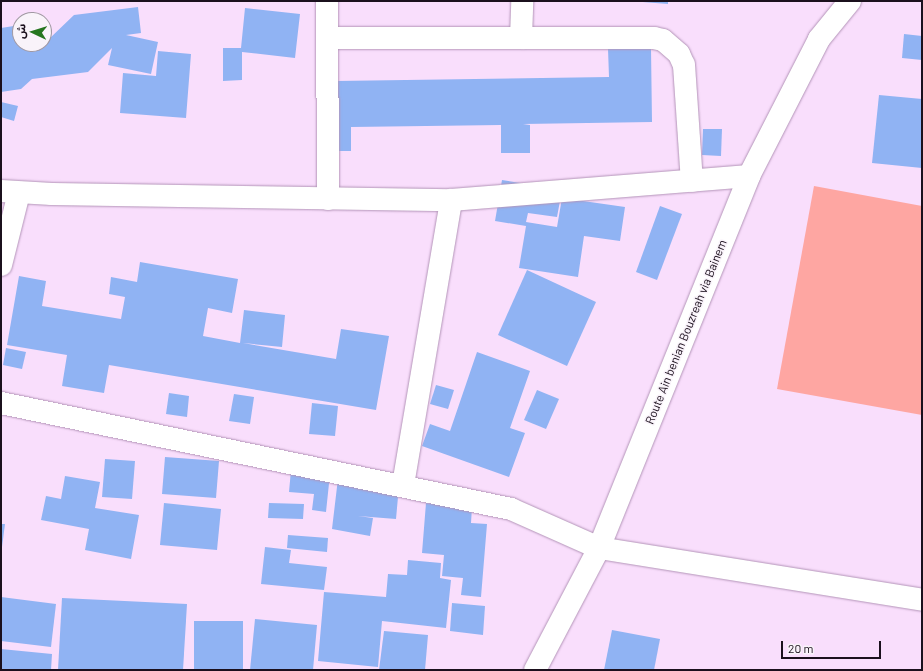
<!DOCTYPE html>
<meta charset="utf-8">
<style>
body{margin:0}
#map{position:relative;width:923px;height:671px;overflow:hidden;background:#f9defc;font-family:Barlow,"Noto Sans Arabic",sans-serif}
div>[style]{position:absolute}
.green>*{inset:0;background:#fea6a2}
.building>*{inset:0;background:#90b3f3}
.roads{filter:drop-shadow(0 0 1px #b394b8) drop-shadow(0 0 1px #b394b8)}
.minor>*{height:22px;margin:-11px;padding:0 11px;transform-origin:11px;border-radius:11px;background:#fff}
.major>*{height:22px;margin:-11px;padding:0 11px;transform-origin:11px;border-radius:11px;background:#fff}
span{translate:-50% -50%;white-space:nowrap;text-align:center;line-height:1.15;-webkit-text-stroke:3px #f9f3fa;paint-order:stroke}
.street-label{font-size:12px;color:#1b101d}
.frame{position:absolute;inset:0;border:2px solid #1b101d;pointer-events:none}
.north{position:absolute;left:12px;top:12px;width:40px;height:40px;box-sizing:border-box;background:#f9f3fa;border:1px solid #a098a2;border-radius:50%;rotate:274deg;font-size:11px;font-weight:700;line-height:16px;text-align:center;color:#1b101d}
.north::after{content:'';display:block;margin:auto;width:14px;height:18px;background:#25761f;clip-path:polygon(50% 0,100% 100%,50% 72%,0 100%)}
.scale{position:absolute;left:781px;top:641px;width:100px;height:18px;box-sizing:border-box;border:2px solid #1b101d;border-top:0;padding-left:5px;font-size:12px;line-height:14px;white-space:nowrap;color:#1b101d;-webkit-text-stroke:3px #f9f3fa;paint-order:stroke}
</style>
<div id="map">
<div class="green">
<i style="clip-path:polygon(814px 186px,922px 206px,922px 415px,777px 389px)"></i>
</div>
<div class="building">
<i style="clip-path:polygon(630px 1px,668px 1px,668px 4px)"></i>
<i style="clip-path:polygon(138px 7px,141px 33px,126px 35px,158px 42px,151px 74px,108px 65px,112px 48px,88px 72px,32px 79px,21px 89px,1px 92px,1px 28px,20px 25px,20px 44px,44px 44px,44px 23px,47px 22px,49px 39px,74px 15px)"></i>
<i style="clip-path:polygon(245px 8px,300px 14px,295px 58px,242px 52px,242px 80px,223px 81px,223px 48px,241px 48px)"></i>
<i style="clip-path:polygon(904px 34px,922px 36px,922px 60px,902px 58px)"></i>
<i style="clip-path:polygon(651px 48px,652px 122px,523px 124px,530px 125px,530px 153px,501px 153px,501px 125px,351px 127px,351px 151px,337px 151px,336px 81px,609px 77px,608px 49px)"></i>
<i style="clip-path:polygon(158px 51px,191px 54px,186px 118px,120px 113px,123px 73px,156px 76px)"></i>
<i style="clip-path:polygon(879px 95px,922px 99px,922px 168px,872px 163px)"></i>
<i style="clip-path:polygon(1px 102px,18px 106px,14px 121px,1px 117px)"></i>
<i style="clip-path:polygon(703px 129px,722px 129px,721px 156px,702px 155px)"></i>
<i style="clip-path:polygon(502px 180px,562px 190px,557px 217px,528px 213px,526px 222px,557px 227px,562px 198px,625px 207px,620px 241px,584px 236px,578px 277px,519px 268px,526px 226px,495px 221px)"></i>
<i style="clip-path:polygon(660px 206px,682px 214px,657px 280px,636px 272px)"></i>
<i style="clip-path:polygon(140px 262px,238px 279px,232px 313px,208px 308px,203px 336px,240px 343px,244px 310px,285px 315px,282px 347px,243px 343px,336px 359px,341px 329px,389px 336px,376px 410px,109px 365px,104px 393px,62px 386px,67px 355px,7px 345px,19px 276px,46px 281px,42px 306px,121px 319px,125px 297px,109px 294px,111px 277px,137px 282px)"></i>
<i style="clip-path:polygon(527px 270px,596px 302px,567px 366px,498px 335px)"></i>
<i style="clip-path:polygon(6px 348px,26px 352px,22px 369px,3px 365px)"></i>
<i style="clip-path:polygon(477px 352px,530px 371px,510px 428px,525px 433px,509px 477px,422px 446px,430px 424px,450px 431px)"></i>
<i style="clip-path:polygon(436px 385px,454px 390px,448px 409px,430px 404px)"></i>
<i style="clip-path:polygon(537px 390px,559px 399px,546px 429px,524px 420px)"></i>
<i style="clip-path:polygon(169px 393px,189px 396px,187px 417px,166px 414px)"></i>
<i style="clip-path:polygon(234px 394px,254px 397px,250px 424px,229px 421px)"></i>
<i style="clip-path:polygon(312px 403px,338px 406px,335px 436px,309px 434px)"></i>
<i style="clip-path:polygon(165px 457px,219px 461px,216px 498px,162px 494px)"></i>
<i style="clip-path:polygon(105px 459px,135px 461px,132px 499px,102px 497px)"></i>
<i style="clip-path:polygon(291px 470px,330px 474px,326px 512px,312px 510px,314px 494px,289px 492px)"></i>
<i style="clip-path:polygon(339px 470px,400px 475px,396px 519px,358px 516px,373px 518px,370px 536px,332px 529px)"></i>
<i style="clip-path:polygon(65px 476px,100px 482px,95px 508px,139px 515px,131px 559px,85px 550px,89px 529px,41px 520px,46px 496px,61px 499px)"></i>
<i style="clip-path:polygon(164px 503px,221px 509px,217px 550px,160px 545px)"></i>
<i style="clip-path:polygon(269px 503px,304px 504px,303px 519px,268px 518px)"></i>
<i style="clip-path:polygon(426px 503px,472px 507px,471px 523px,487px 524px,481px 597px,461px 595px,463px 578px,442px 576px,444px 555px,422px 553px)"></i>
<i style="clip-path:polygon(1px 524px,5px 524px,2px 547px,1px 547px)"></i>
<i style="clip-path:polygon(288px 535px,328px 538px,327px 552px,287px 548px)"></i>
<i style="clip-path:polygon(265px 547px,291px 550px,289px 563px,327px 567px,324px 590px,261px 584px)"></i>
<i style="clip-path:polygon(408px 560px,441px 563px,440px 578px,451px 580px,446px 628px,382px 621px,378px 667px,318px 661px,324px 592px,386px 597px,388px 574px,407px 575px)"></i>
<i style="clip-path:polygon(1px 597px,56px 604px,51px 647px,1px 641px)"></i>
<i style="clip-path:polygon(62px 598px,187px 604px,183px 670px,58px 670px)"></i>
<i style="clip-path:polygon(452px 603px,485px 606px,483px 635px,450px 631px)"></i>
<i style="clip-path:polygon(255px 619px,317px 625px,313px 670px,250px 670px)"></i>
<i style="clip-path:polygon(194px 621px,243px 621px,243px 670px,194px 670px)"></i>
<i style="clip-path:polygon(612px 630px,660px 639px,654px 670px,604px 670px)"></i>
<i style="clip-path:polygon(384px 631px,428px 635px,425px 670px,379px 670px)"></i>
<i style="clip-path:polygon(1px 649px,52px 654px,51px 670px,1px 670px)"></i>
</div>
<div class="roads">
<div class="minor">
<i style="left:327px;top:1px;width:198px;rotate:89.7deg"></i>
<i style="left:329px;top:38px;width:325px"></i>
<i style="left:654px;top:38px;width:9px;rotate:13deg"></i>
<i style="left:663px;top:40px;width:21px;rotate:41deg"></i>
<i style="left:679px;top:54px;width:12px;rotate:66deg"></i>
<i style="left:684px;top:65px;width:116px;rotate:86.1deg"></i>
<i style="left:521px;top:38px;width:37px;rotate:-88deg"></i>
<i style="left:1px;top:191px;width:51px;rotate:3.4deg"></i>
<i style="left:52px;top:194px;width:399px;rotate:0.9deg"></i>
<i style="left:451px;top:200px;width:299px;rotate:-4.6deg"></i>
<i style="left:1px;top:265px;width:74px;rotate:-76deg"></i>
<i style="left:1px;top:403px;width:521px;rotate:11.74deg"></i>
<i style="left:511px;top:509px;width:96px;rotate:23.9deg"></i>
<i style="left:599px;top:548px;width:327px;rotate:9.1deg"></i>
<i style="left:403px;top:485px;width:289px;rotate:-80.4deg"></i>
</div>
<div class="major">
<i style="left:535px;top:670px;width:138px;rotate:-62.3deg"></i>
<i style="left:599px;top:548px;width:401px;rotate:-68deg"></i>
<i style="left:749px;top:176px;width:154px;rotate:-62.9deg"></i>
<i style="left:819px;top:39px;width:49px;rotate:-50.8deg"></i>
</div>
</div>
<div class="street-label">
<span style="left:686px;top:332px;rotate:-68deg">Route Ain benian Bouzreah via Bainem</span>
</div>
<div class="frame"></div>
<div class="north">ش</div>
<div class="scale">20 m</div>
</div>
